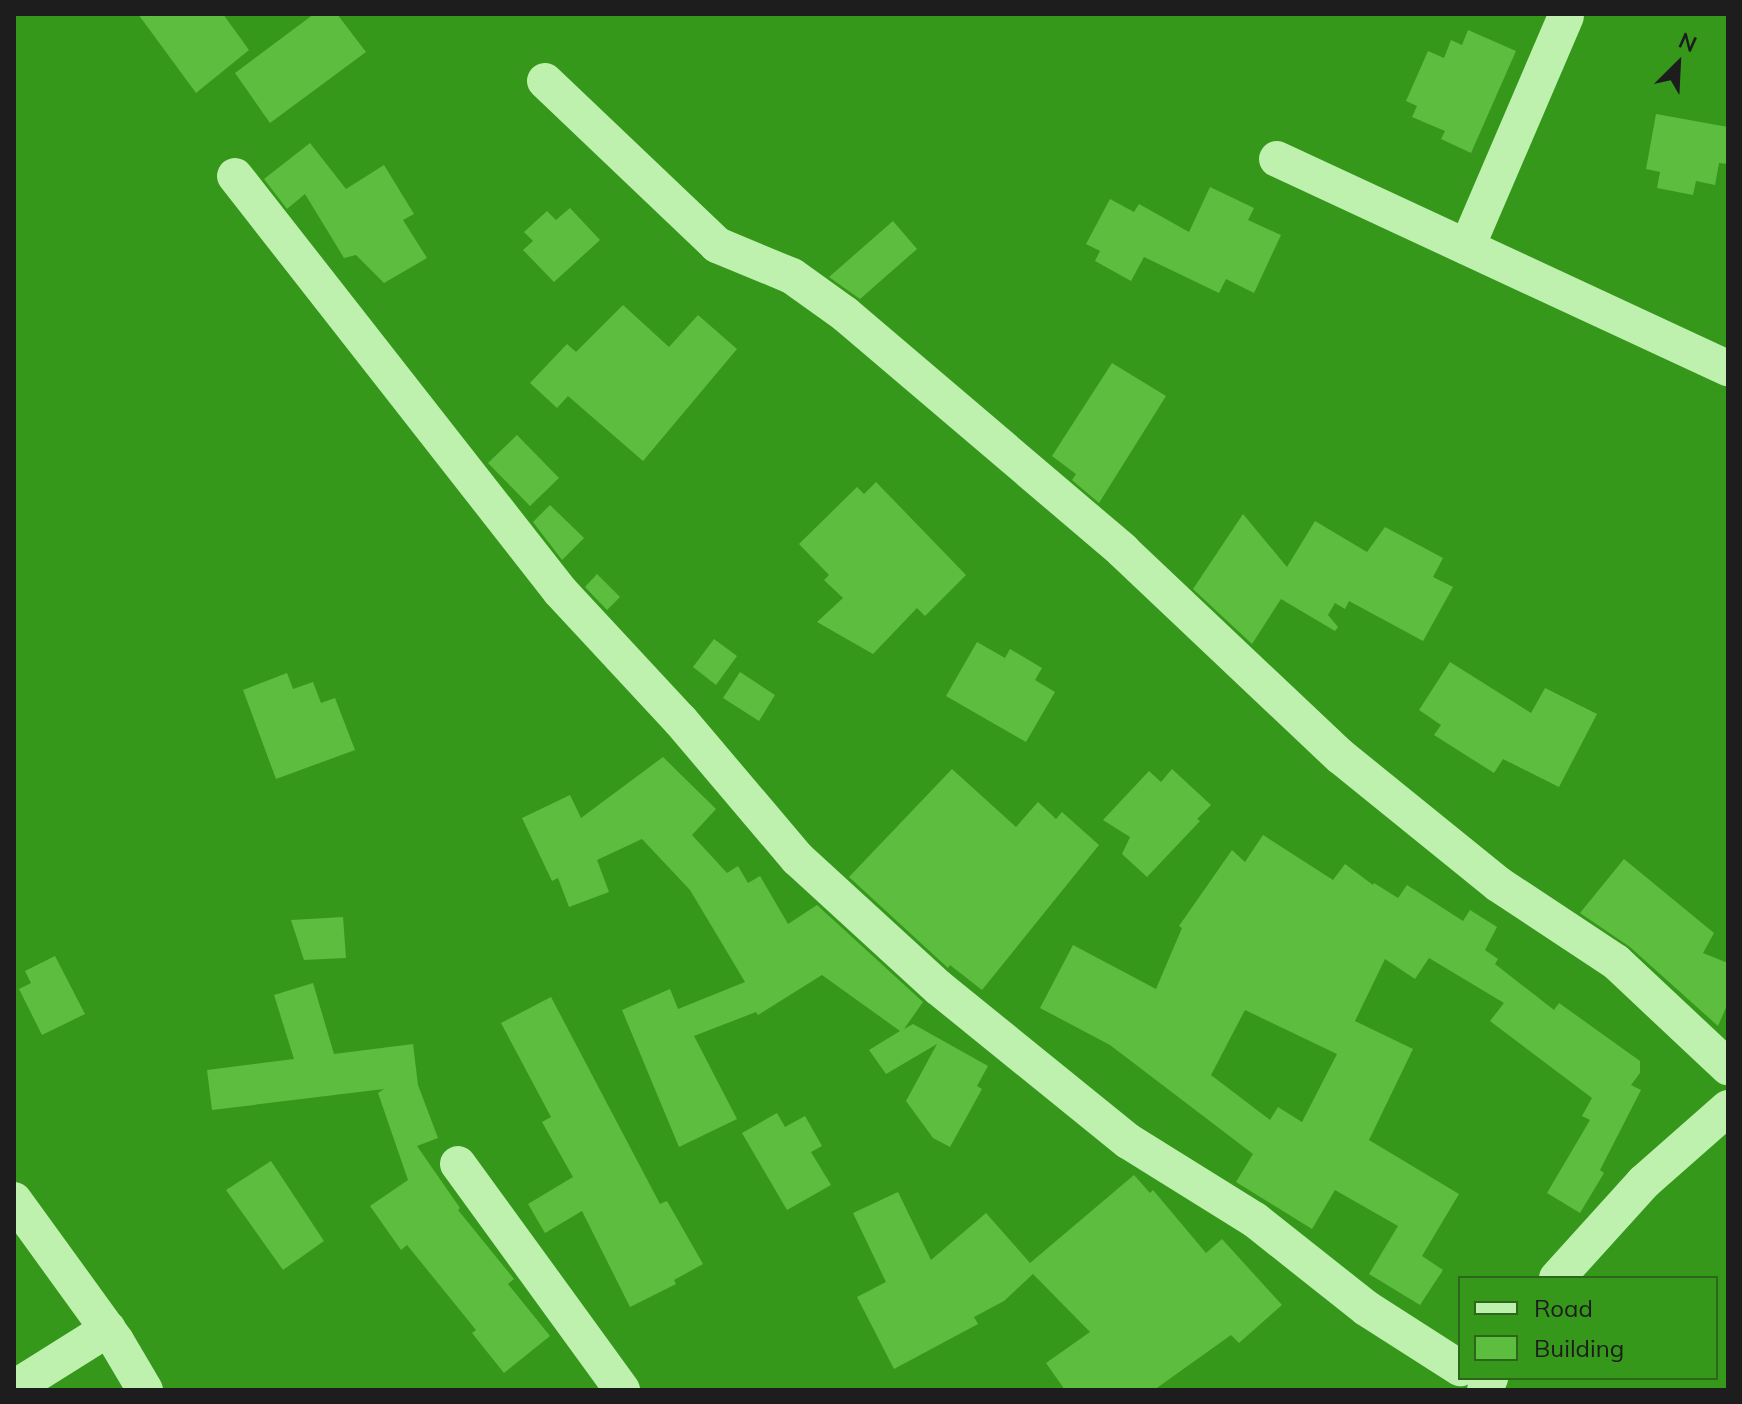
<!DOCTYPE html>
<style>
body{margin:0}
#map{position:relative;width:1742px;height:1404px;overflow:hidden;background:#36981a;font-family:Mulish,sans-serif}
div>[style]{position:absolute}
.building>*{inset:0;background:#5cbd3e}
.minor>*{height:36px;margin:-18px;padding:0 18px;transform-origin:18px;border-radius:18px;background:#bef1ae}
span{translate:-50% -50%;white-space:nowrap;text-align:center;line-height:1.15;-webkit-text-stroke:6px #36981a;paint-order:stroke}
.frame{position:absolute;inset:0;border:16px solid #1d1d1d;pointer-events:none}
.legend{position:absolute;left:1458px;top:1276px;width:260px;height:104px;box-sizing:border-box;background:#36981a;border:2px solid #2c671b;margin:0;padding:10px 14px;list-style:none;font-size:24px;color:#1d1d1d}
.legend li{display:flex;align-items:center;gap:16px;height:40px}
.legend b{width:40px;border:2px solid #2c671b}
.north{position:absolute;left:1638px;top:24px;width:80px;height:80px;-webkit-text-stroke:6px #36981a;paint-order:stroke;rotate:24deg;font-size:22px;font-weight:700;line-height:32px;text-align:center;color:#1d1d1d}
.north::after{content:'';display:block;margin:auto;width:28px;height:36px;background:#1d1d1d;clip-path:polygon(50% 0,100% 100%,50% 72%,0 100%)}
</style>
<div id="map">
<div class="building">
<i style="clip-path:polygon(138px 14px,223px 14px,249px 50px,196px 93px)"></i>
<i style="clip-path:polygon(314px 14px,337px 14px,366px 52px,270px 123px,235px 73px)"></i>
<i style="clip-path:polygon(1468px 30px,1516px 51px,1471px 153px,1441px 139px,1445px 131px,1412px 117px,1417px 106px,1406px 101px,1428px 51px,1444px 58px,1451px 40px,1462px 45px)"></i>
<i style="clip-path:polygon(1656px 114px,1728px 127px,1728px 164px,1719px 163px,1715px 185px,1696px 181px,1693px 195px,1657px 188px,1660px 172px,1646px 169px)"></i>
<i style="clip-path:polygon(310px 143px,346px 189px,384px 165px,414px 214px,403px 220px,427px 258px,384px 283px,356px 255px,344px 258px,305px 194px,287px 209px,264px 179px)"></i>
<i style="clip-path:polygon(1210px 187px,1254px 208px,1248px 220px,1281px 235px,1254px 293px,1226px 279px,1219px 293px,1144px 257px,1131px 281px,1095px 261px,1100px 251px,1086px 244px,1110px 199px,1134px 212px,1139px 204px,1189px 232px)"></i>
<i style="clip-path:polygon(570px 208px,600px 240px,554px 282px,523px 250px,533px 241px,524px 232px,547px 211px,556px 220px)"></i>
<i style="clip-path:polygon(893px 221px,917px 249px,860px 299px,829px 277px)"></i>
<i style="clip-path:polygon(623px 305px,669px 347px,698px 315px,737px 349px,643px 461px,568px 396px,557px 408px,530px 383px,567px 344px,576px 352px)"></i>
<i style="clip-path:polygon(1112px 363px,1166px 396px,1099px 503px,1072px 480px,1076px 474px,1052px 456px)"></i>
<i style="clip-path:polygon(517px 435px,559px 478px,530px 506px,488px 463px)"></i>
<i style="clip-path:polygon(876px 482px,966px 575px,925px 616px,917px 608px,873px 654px,817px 622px,843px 598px,824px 580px,829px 575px,799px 544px,857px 487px,864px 494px)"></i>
<i style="clip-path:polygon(550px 505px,584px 538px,562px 560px,533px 522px)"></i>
<i style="clip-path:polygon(1243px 514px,1287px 567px,1315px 521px,1367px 552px,1385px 527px,1443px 558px,1433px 577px,1453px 587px,1423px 641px,1349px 601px,1345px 609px,1335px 603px,1328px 615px,1338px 627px,1335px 631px,1281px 599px,1252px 644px,1193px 589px)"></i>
<i style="clip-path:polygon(597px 574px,620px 597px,607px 610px,585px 587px)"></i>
<i style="clip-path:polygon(714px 639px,737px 656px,716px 685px,693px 667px)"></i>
<i style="clip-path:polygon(977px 642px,1005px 658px,1010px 649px,1042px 668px,1035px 680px,1055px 692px,1026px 742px,946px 696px)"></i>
<i style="clip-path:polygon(1450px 662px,1531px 713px,1545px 688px,1597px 714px,1559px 787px,1503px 759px,1494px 773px,1434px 735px,1441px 725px,1419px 710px)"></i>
<i style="clip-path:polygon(740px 672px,775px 695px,759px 721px,723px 698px)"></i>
<i style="clip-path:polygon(287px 673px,293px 689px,313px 682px,321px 703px,335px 698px,355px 750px,276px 779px,243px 690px)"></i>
<i style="clip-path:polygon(663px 757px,716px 809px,692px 835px,727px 873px,738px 866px,748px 883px,760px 876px,788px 924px,817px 905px,923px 1002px,904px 1029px,913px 1024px,988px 1066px,977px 1086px,982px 1089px,950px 1147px,933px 1138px,906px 1101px,937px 1044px,886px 1074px,869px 1050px,900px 1031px,822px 975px,758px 1015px,756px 1012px,694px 1036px,737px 1119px,679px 1147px,622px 1010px,670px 989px,678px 1009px,745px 982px,690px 890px,642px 839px,597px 860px,609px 892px,569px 907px,558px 878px,552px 881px,522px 818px,570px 795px,581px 818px)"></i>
<i style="clip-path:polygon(952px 769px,1016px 827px,1038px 802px,1056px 819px,1062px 812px,1099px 845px,982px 990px,950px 965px,948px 968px,849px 877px)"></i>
<i style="clip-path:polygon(1172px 769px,1211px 805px,1197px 819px,1200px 821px,1147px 877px,1122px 854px,1130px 837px,1103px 820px,1149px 771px,1161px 782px)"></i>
<i style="clip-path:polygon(evenodd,1263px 835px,1333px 880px,1345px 864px,1373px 885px,1374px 883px,1398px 898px,1407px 885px,1463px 921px,1470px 910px,1497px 927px,1485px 950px,1498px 959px,1495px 964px,1554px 1010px,1559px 1003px,1640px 1061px,1640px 1073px,1631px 1085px,1641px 1090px,1600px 1170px,1604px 1173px,1580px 1213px,1547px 1193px,1590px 1120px,1582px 1116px,1592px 1098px,1490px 1021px,1504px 1003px,1429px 958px,1415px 979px,1385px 959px,1355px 1021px,1413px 1049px,1369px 1140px,1459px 1194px,1422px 1256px,1443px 1270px,1420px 1305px,1369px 1274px,1398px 1226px,1335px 1190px,1312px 1229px,1236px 1182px,1253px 1154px,1110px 1045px,1040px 1008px,1073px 945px,1156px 989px,1182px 928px,1179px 926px,1232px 850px,1245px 862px,1263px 835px,1245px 1010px,1337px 1054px,1302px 1122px,1278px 1107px,1270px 1120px,1211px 1075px,1245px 1010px)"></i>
<i style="clip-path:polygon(1624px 859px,1714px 933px,1703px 953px,1728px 963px,1728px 1003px,1718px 1026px,1630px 947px,1580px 913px)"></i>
<i style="clip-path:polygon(343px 917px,346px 958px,304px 960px,291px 920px)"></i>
<i style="clip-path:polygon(55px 956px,85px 1014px,42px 1035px,19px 989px,31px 983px,25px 971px)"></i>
<i style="clip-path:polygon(313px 983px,334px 1054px,413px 1044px,418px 1085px,438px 1138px,417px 1146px,460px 1208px,458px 1210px,514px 1279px,508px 1284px,550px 1336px,504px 1373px,472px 1333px,476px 1330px,407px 1245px,401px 1250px,370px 1206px,408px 1180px,378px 1093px,384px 1089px,212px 1110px,207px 1070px,294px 1059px,274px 995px)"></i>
<i style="clip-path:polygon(551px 997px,660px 1204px,667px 1201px,703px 1264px,674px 1280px,676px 1284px,630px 1307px,582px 1211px,545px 1233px,528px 1204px,573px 1177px,542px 1122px,551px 1117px,501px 1023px)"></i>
<i style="clip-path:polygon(777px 1113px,785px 1127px,805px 1116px,822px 1146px,811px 1152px,831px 1185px,787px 1210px,742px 1133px)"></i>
<i style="clip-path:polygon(271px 1161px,324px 1241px,283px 1270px,226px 1190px)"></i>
<i style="clip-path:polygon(1134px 1175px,1150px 1193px,1153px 1190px,1206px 1253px,1222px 1239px,1282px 1305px,1239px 1343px,1231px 1335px,1154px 1390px,1065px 1390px,1046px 1363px,1090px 1332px,1033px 1274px,1004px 1301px,974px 1317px,978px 1324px,894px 1369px,857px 1297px,886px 1282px,853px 1213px,898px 1192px,931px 1260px,986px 1213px,1030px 1263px)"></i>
</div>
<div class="minor">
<i style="left:545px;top:81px;width:238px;rotate:43.6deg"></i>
<i style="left:717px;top:245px;width:81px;rotate:22.5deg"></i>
<i style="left:792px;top:276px;width:65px;rotate:35.6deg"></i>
<i style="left:845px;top:314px;width:365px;rotate:40.4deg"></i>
<i style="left:1123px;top:551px;width:299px;rotate:43.4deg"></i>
<i style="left:1340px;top:756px;width:203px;rotate:39deg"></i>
<i style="left:1498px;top:884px;width:141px;rotate:33.5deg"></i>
<i style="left:1616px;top:962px;width:154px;rotate:43.2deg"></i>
<i style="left:1277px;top:159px;width:497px;rotate:24.9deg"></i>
<i style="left:235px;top:176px;width:527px;rotate:51.93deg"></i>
<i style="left:560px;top:591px;width:176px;rotate:47.1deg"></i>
<i style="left:680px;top:720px;width:182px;rotate:49.7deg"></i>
<i style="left:798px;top:859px;width:191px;rotate:42.5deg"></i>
<i style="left:939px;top:988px;width:243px;rotate:39deg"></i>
<i style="left:1128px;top:1141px;width:150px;rotate:31.9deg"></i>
<i style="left:1255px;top:1220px;width:142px;rotate:38.4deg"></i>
<i style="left:1366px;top:1308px;width:112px;rotate:32.6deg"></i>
<i style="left:1467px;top:247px;width:251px;rotate:-66.8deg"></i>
<i style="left:458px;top:1164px;width:279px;rotate:54deg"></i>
<i style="left:14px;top:1200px;width:174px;rotate:54.1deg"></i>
<i style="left:116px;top:1341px;width:57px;rotate:59.4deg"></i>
<i style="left:1557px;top:1278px;width:130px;rotate:-47.8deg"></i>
<i style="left:1644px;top:1182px;width:112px;rotate:-41.4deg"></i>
<i style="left:14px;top:1388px;width:111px;rotate:-32.1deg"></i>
<i style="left:1485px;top:1390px;width:13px;rotate:-67deg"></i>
</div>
<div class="frame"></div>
<ul class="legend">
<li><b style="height:10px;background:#bef1ae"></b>Road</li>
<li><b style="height:22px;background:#5cbd3e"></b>Building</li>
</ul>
<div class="north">N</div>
</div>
